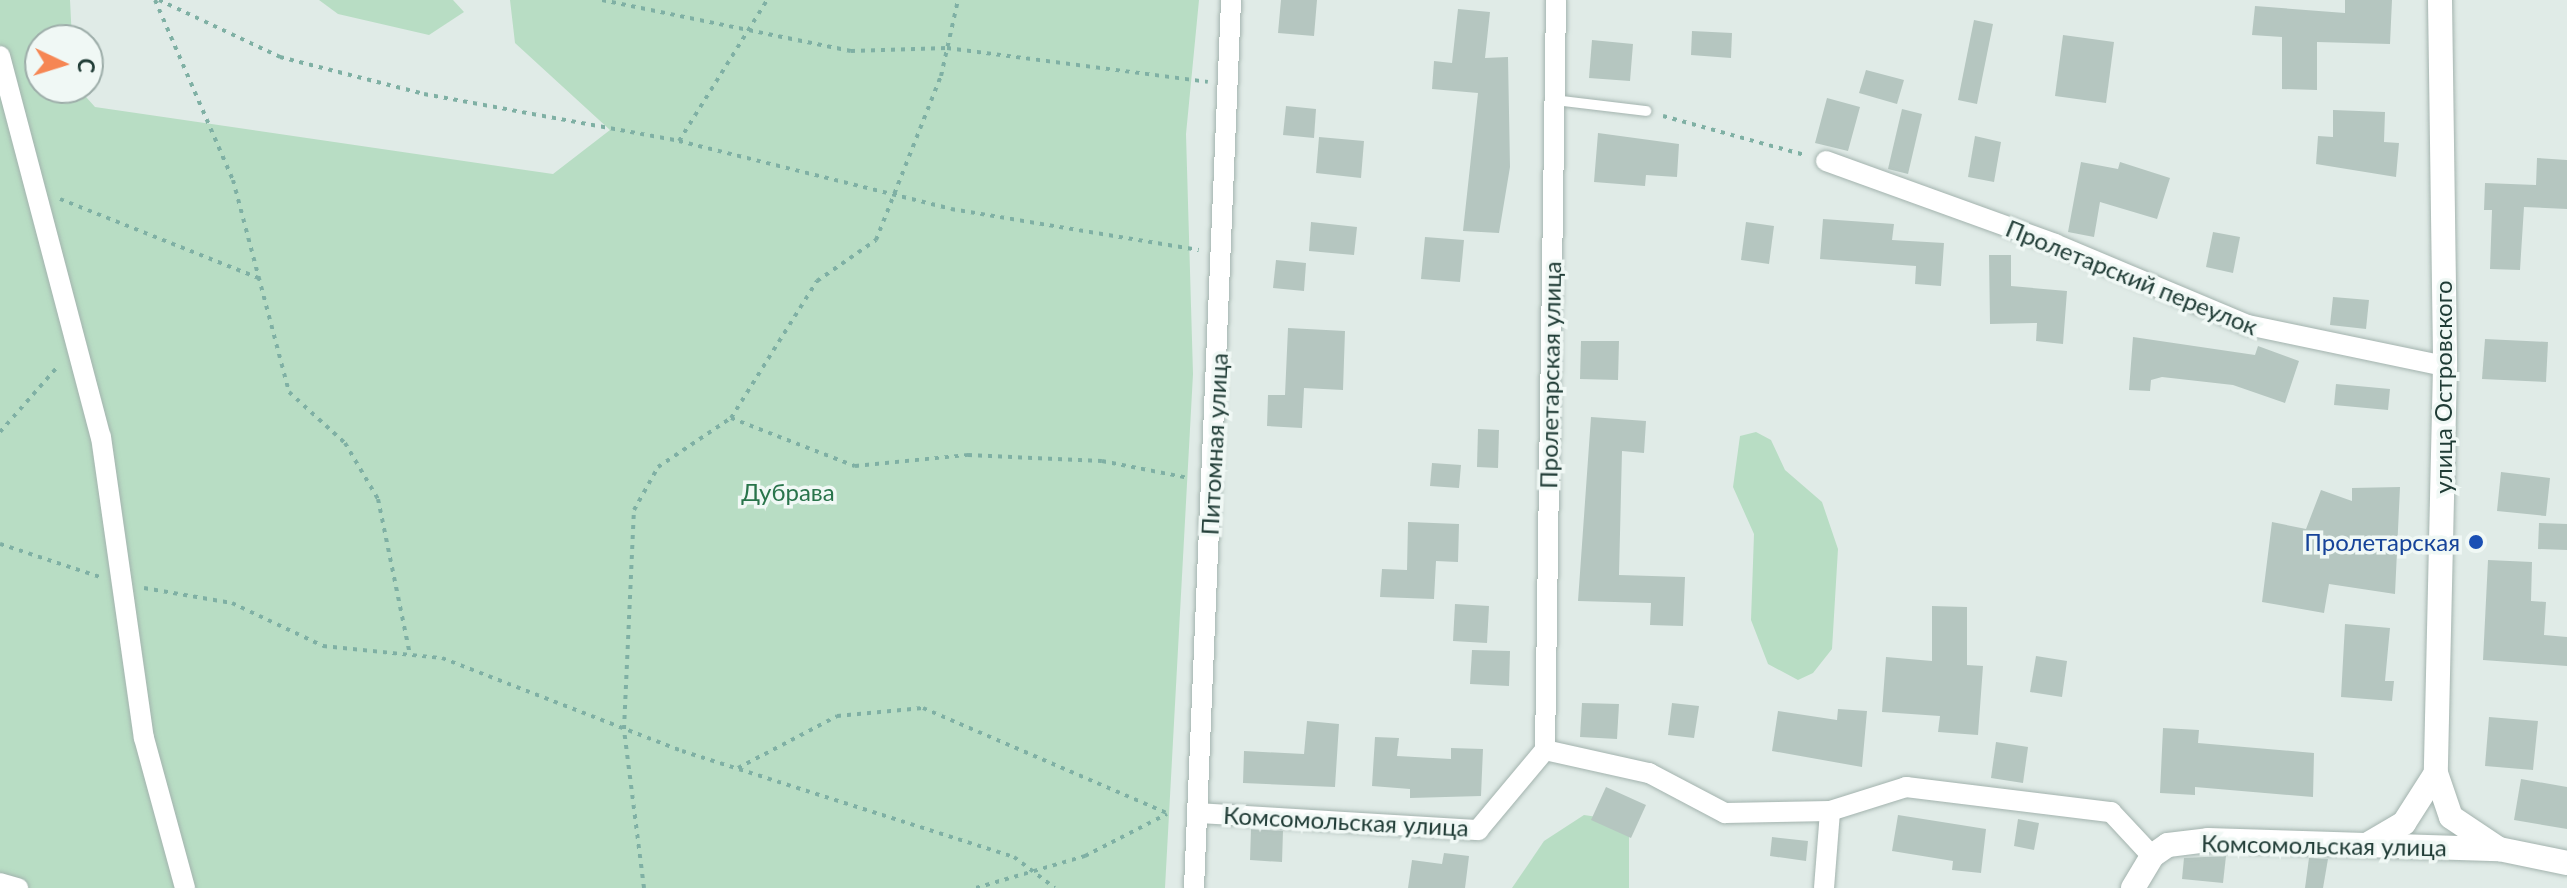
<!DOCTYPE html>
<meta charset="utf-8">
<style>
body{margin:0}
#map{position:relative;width:2567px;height:888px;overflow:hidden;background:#e0ebe7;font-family:Lato,sans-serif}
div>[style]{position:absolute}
.green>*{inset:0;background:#b8ddc4}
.building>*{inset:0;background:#b5c6c0}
.path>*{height:4px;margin-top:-2px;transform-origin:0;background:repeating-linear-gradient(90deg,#7fb0a4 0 4px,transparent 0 10px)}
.roads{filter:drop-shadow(0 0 2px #a3b3ae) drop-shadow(0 0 2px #a3b3ae)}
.lane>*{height:10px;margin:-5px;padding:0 5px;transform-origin:5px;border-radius:5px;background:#fff}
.street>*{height:20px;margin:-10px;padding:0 10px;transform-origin:10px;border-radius:10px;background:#fff}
.secondary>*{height:24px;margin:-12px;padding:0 12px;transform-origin:12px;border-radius:12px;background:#fff}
.dots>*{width:22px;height:22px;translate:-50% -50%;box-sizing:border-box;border:4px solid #f0f8f5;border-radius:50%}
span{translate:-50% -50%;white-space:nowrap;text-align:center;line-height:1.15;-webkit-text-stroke:7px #f0f8f5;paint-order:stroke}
.street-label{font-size:24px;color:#203c36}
.park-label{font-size:24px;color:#29744b}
.transit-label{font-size:24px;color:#164399}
.right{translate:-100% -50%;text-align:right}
.north{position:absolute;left:24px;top:24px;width:80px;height:80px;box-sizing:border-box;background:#f0f8f5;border:2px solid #9dada9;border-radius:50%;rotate:94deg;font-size:22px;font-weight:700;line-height:32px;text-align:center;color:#203c36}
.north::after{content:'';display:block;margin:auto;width:28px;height:36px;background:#f68653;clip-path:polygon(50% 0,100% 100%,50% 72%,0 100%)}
</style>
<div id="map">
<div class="green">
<i style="clip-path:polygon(0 0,70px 0,72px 40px,40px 40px,40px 88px,78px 88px,95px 107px,553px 174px,610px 130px,515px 43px,510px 0,1199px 0,1186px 134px,1193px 374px,1165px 888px,28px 888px,0 881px)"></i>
<i style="clip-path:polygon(319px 0,453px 0,464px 12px,429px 35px,338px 14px)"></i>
<i style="clip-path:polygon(1756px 432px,1771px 440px,1785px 470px,1822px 502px,1838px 549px,1832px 649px,1813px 673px,1798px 680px,1768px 664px,1751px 620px,1754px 534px,1733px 487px,1740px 436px)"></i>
<i style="clip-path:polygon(1584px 815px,1617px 820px,1629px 833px,1629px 888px,1512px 888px,1544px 841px)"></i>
</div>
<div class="building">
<i style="clip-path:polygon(1281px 0,1317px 0,1314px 36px,1278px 33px)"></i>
<i style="clip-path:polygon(2345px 0,2392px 0,2390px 44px,2317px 42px,2317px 90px,2282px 89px,2282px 37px,2252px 35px,2255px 6px,2345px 13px)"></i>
<i style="clip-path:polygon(1458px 9px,1490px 12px,1485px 58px,1508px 57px,1510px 167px,1499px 233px,1463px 231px,1478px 93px,1432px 89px,1434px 61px,1452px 63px)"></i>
<i style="clip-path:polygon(1974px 20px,1993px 24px,1977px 104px,1958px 100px)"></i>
<i style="clip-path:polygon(1692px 31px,1732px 33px,1731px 58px,1691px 55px)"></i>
<i style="clip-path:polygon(2063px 35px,2114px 42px,2106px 103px,2055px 96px)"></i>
<i style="clip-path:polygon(1592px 40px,1633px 44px,1630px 81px,1589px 78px)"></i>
<i style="clip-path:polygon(1866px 70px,1904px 80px,1897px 104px,1859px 93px)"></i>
<i style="clip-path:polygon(1827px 98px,1860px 107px,1848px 151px,1815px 143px)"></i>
<i style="clip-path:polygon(1286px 106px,1316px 109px,1314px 138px,1283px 135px)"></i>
<i style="clip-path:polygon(1902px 109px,1922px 114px,1908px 174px,1888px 169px)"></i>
<i style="clip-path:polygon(2333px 110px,2385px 112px,2384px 142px,2399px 143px,2396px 177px,2316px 164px,2318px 136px,2333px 137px)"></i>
<i style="clip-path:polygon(1598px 133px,1679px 144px,1677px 177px,1646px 175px,1645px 186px,1594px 182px)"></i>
<i style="clip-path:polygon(1975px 136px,2001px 142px,1994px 182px,1968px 177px)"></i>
<i style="clip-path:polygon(1319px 137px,1364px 141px,1361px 178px,1316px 173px)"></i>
<i style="clip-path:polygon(2537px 158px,2567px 160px,2567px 209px,2524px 207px,2520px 270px,2490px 269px,2492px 210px,2484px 210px,2485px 183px,2536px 185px)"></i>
<i style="clip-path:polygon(2081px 162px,2118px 169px,2120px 162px,2170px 178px,2157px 219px,2100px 202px,2094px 237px,2068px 232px)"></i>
<i style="clip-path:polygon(1823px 219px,1894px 224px,1892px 240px,1944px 243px,1941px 286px,1915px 284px,1916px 266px,1820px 259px)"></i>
<i style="clip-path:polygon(1311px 222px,1357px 227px,1354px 255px,1309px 251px)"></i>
<i style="clip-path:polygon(1746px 222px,1774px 226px,1769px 264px,1741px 260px)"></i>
<i style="clip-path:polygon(2213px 232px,2240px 237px,2233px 273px,2206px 267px)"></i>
<i style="clip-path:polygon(1425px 237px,1464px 240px,1460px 282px,1421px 279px)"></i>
<i style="clip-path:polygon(1989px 255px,2011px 255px,2011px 286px,2067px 291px,2063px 344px,2036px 341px,2037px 323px,1990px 324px)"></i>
<i style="clip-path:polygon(1276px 260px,1306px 263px,1304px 291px,1273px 288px)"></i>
<i style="clip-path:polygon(2333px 297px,2369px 300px,2366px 329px,2330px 325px)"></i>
<i style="clip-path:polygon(1288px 328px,1345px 331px,1343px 390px,1304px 388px,1302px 428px,1267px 426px,1268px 395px,1285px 395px)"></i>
<i style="clip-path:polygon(2133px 337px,2255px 355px,2258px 346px,2299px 361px,2285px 403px,2233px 385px,2162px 377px,2151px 380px,2150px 391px,2129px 390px)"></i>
<i style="clip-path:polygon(2485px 339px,2548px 342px,2546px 382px,2482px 379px)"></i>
<i style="clip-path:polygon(1581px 341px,1619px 341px,1618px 380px,1580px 379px)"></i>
<i style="clip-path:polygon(2336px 384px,2390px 389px,2388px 410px,2334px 405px)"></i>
<i style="clip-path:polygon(1591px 417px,1646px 421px,1644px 453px,1622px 451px,1619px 575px,1685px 577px,1683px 626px,1650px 625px,1651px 603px,1578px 601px)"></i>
<i style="clip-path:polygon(1478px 429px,1499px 430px,1498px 468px,1477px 467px)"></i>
<i style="clip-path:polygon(1432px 463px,1461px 465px,1459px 488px,1430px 486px)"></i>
<i style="clip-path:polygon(2501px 472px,2550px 478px,2546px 516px,2497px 511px)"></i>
<i style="clip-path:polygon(2400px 487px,2395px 594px,2329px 584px,2324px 613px,2262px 602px,2272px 522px,2306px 529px,2321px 490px,2352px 501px,2352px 488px)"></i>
<i style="clip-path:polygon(1408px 522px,1459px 524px,1458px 562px,1436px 561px,1434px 599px,1380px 597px,1382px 569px,1407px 570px)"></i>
<i style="clip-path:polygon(2539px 523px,2567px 524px,2567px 550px,2538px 549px)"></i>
<i style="clip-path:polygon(2488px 560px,2532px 562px,2531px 601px,2546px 602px,2544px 635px,2567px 637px,2567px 666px,2483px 660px)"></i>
<i style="clip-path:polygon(1455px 604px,1489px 606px,1487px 643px,1453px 641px)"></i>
<i style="clip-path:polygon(1932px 606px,1967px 607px,1967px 665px,1983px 666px,1978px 735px,1938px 732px,1940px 716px,1882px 712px,1886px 657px,1932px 661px)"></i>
<i style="clip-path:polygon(2345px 624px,2390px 628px,2385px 681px,2394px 681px,2392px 701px,2341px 697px)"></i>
<i style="clip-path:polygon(1472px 650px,1510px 651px,1509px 686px,1470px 684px)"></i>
<i style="clip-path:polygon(2036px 656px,2067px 661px,2062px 697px,2030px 692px)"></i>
<i style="clip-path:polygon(1582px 703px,1619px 704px,1617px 739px,1580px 737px)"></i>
<i style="clip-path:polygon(1672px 703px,1699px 706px,1694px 738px,1668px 735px)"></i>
<i style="clip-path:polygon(1838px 709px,1867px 711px,1862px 767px,1772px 751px,1778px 711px,1837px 720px)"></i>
<i style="clip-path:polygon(2489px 717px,2538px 721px,2533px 770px,2485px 766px)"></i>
<i style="clip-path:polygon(1307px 721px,1339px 724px,1335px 787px,1243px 783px,1244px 751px,1304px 754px)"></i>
<i style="clip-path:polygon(2163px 728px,2199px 730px,2198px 743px,2314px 753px,2313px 797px,2195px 787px,2195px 795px,2160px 793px)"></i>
<i style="clip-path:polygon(1375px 737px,1399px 738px,1397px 756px,1451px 759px,1451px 748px,1483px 749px,1481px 796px,1410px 798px,1410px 789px,1372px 786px)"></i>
<i style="clip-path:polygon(1996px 742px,2028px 747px,2023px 783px,1991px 778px)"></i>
<i style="clip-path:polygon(2521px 779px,2567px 787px,2567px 829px,2514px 820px)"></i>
<i style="clip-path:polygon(1606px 787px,1646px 805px,1631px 838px,1591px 820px)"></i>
<i style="clip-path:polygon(1898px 815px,1986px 829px,1981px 873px,1952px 870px,1953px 861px,1892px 851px)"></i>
<i style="clip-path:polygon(2018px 819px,2039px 823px,2034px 850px,2014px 846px)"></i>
<i style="clip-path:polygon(1251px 829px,1283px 831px,1282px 862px,1250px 860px)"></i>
<i style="clip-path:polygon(1772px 837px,1808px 841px,1806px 861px,1770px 856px)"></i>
<i style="clip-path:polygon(1444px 853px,1469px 856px,1465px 888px,1408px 888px,1412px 860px,1442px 864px)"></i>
<i style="clip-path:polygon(2226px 856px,2223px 883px,2182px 879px,2184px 858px)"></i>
<i style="clip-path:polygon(2309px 858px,2328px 859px,2323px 888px,2305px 888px)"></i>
</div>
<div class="path">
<i style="left:155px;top:0;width:196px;rotate:66.6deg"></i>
<i style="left:233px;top:180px;width:219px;rotate:75.2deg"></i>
<i style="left:289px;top:392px;width:76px;rotate:42.3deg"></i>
<i style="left:345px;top:443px;width:65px;rotate:59.5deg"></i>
<i style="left:378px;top:499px;width:159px;rotate:78.4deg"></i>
<i style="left:159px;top:0;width:134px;rotate:25.2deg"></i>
<i style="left:280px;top:57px;width:149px;rotate:14.4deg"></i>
<i style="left:424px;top:94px;width:259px;rotate:10.4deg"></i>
<i style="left:679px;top:141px;width:280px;rotate:14deg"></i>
<i style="left:951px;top:209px;width:251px;rotate:9.4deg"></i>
<i style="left:602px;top:0;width:254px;rotate:11.6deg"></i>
<i style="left:851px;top:51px;width:96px;rotate:-1.8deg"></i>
<i style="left:947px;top:48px;width:263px;rotate:7.4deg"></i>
<i style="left:1663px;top:116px;width:147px;rotate:15.4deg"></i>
<i style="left:679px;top:141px;width:166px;rotate:-58deg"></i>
<i style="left:60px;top:199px;width:214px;rotate:21.7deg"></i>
<i style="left:731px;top:418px;width:133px;rotate:21.2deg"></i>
<i style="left:855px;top:466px;width:114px;rotate:-5.6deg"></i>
<i style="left:968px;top:455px;width:134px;rotate:2.6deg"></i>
<i style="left:1102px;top:461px;width:89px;rotate:11.1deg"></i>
<i style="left:0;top:432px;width:89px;rotate:-48.6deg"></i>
<i style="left:0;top:544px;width:105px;rotate:18.3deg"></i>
<i style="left:144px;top:588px;width:89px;rotate:9.7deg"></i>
<i style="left:232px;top:603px;width:101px;rotate:25.3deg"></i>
<i style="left:323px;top:646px;width:120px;rotate:5.8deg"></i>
<i style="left:442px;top:658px;width:257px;rotate:21.2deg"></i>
<i style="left:682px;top:751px;width:349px;rotate:17.7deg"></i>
<i style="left:1014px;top:857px;width:51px;rotate:37.1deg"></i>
<i style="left:738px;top:768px;width:112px;rotate:-27.7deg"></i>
<i style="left:837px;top:716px;width:86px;rotate:-5.3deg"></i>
<i style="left:923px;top:708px;width:266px;rotate:23.3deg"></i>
<i style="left:644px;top:888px;width:160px;rotate:-97.2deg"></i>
<i style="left:624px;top:729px;width:219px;rotate:-87.4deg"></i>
<i style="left:634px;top:510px;width:49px;rotate:-60.8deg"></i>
<i style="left:658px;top:467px;width:88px;rotate:-33.9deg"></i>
<i style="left:731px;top:418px;width:162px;rotate:-57.9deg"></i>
<i style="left:817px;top:281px;width:72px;rotate:-34.8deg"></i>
<i style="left:876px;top:240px;width:176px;rotate:-68.4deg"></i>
<i style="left:941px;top:76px;width:78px;rotate:-77.4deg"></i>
<i style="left:976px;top:888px;width:114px;rotate:-16.4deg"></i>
<i style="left:1085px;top:856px;width:92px;rotate:-27.1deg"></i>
</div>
<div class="roads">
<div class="lane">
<i style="left:1554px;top:100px;width:93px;rotate:6.8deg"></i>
</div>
<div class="street">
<i style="left:0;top:56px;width:394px;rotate:75.2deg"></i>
<i style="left:101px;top:437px;width:304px;rotate:81.9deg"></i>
<i style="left:144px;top:738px;width:156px;rotate:74.7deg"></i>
<i style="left:1826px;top:161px;width:244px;rotate:19.9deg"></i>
<i style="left:2055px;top:244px;width:209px;rotate:22.8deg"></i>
<i style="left:2248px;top:325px;width:201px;rotate:11.8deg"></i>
<i style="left:1545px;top:750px;width:750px;rotate:-89.16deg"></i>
<i style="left:1198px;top:813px;width:281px;rotate:3.5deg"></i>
<i style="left:1478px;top:830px;width:104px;rotate:-50.1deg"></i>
<i style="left:1545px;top:750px;width:107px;rotate:12.5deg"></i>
<i style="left:1649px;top:773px;width:86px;rotate:27.8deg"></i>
<i style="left:1725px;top:813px;width:105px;rotate:-1.1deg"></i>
<i style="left:1830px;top:811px;width:80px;rotate:-17.5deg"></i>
<i style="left:1906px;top:787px;width:207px;rotate:7deg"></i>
<i style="left:2111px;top:812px;width:60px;rotate:47deg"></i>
<i style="left:0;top:883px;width:19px;rotate:16deg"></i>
<i style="left:1194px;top:888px;width:889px;rotate:-87.61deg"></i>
<i style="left:1824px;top:888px;width:77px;rotate:-85.5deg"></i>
</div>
<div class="secondary">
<i style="left:2440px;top:0;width:366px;rotate:89.2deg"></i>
<i style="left:2445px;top:366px;width:407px;rotate:91.3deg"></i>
<i style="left:2436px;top:773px;width:46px;rotate:71.2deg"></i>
<i style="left:2451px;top:817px;width:58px;rotate:33.7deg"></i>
<i style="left:2368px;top:844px;width:42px;rotate:-30.3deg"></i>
<i style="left:2404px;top:823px;width:59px;rotate:-57.4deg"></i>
<i style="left:2133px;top:888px;width:37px;rotate:-59deg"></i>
<i style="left:2152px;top:856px;width:19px;rotate:-35deg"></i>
<i style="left:2168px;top:845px;width:40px;rotate:-7.1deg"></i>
<i style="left:2208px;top:840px;width:291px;rotate:1.8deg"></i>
<i style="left:2499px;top:849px;width:69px;rotate:11.6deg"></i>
</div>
</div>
<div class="dots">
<i style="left:2476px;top:542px;background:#1a4fb4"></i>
</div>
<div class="street-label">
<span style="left:2132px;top:277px;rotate:22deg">Пролетарский переулок</span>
<span style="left:1550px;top:375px;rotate:-89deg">Пролетарская улица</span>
<span style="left:2443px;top:387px;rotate:-90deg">улица Островского</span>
<span style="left:1214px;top:444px;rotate:-87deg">Питомная улица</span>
<span style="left:1346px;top:821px;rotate:3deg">Комсомольская улица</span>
<span style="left:2324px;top:845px;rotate:1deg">Комсомольская улица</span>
</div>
<div class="park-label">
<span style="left:788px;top:492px">Дубрава</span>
</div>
<div class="transit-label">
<span class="right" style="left:2460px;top:542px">Пролетарская</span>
</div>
<div class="north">С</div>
</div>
